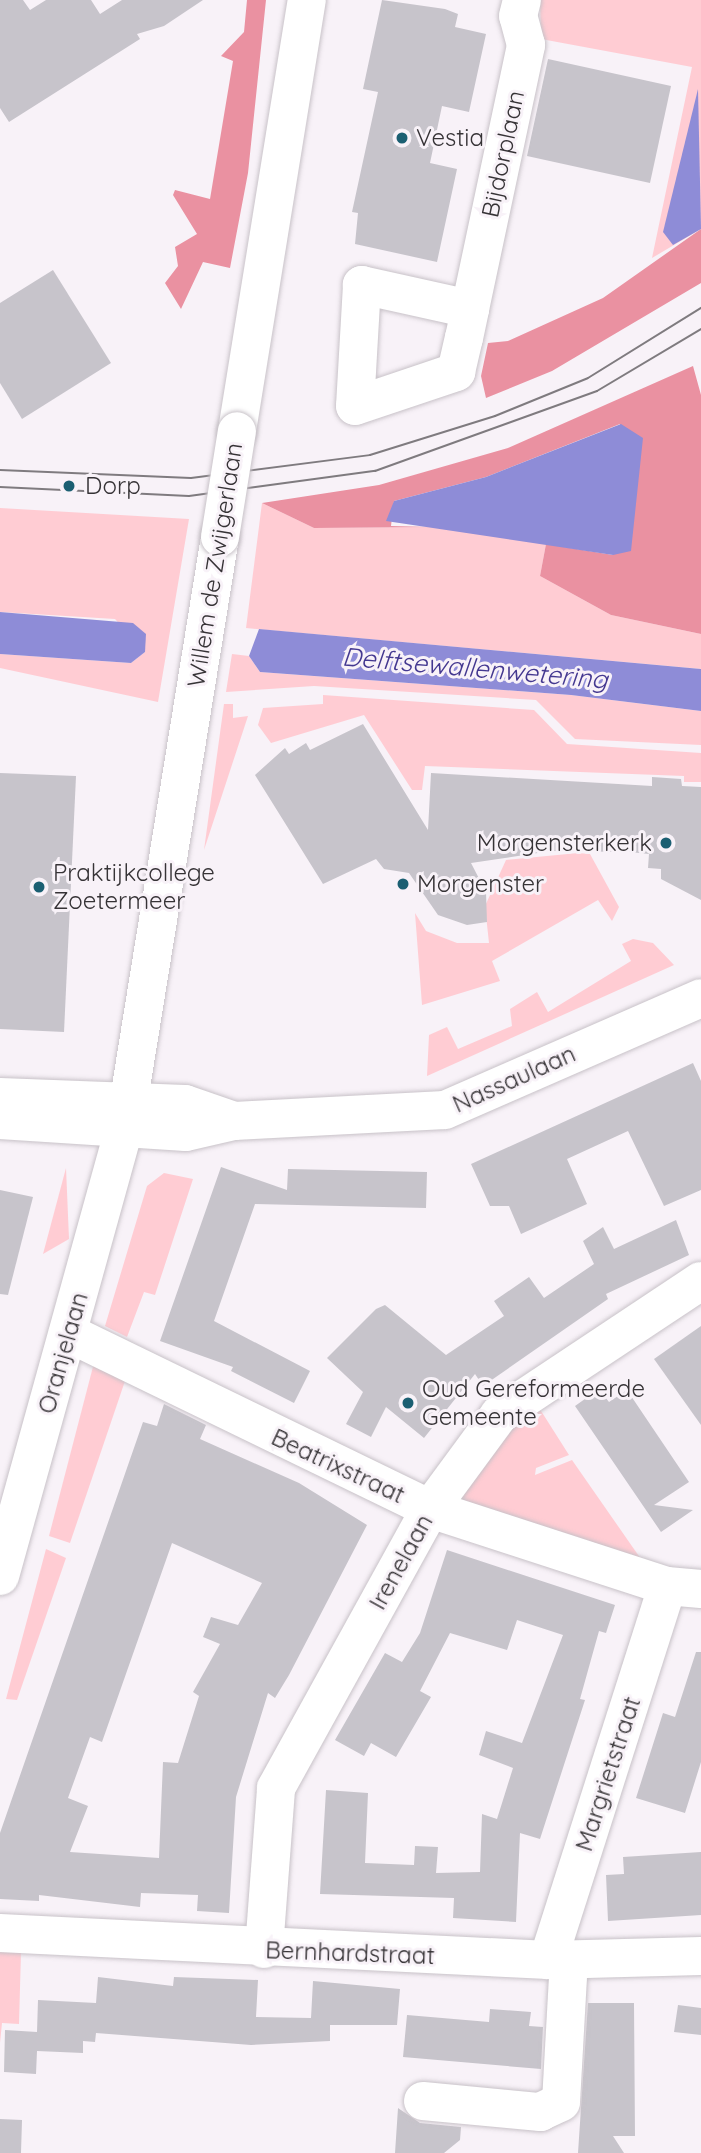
<!DOCTYPE html>
<style>
body{margin:0}
#map{position:relative;width:701px;height:2153px;overflow:hidden;background:#f8f2f8;font-family:Quicksand,sans-serif}
div>[style]{position:absolute}
.green>*{inset:0;background:#ffccd3}
.forest>*{inset:0;background:#ea91a1}
.water>*{inset:0;background:#8e8cd7}
.building>*{inset:0;background:#c7c4cb}
.roads{filter:drop-shadow(0 0 2px #c8c2c8) drop-shadow(0 0 2px #c8c2c8)}
.minor>*{height:38px;margin:-19px;padding:0 19px;transform-origin:19px;border-radius:19px;background:#fff}
.tram>*{height:2px;margin:-1px;padding:0 1px;transform-origin:1px;border-radius:1px;background:#7f7b7f}
.bridges{filter:drop-shadow(0 0 2px #c8c2c8) drop-shadow(0 0 2px #c8c2c8)}
.minor-bridge>*{height:38px;margin:-19px;padding:0 19px;transform-origin:19px;border-radius:19px;background:#fff}
.dots>*{width:19px;height:19px;translate:-50% -50%;box-sizing:border-box;border:4px solid #f8f2f8;border-radius:50%}
span{translate:-50% -50%;white-space:nowrap;text-align:center;line-height:1.15;-webkit-text-stroke:6px #f8f2f8;paint-order:stroke}
.poi-label{font-size:24px;color:#363336}
.left{translate:0 -50%;text-align:left}
.right{translate:-100% -50%;text-align:right}
.street-label{font-size:24px;color:#363336}
.water-label{font-size:26px;color:#443890;font-style:italic}
</style>
<div id="map">
<div class="green">
<i style="clip-path:polygon(540px 0,701px 0,701px 229px,652px 258px,692px 67px,541px 39px)"></i>
<i style="clip-path:polygon(262px 503px,314px 528px,432px 527px,546px 544px,540px 576px,611px 615px,701px 634px,701px 669px,246px 628px)"></i>
<i style="clip-path:polygon(0 508px,189px 519px,158px 702px,0 668px,0 654px,131px 663px,145px 652px,115px 619px,0 612px)"></i>
<i style="clip-path:polygon(232px 654px,249px 656px,260px 672px,571px 695px,701px 711px,701px 745px,575px 739px,536px 700px,314px 686px,226px 692px)"></i>
<i style="clip-path:polygon(323px 695px,534px 710px,567px 744px,701px 753px,701px 782px,684px 782px,684px 776px,425px 766px,422px 790px,412px 790px,364px 715px,271px 743px,258px 725px,263px 708px,323px 704px)"></i>
<i style="clip-path:polygon(224px 704px,233px 704px,233px 718px,248px 716px,204px 850px)"></i>
<i style="clip-path:polygon(578px 853px,590px 854px,619px 907px,612px 921px,598px 900px,492px 961px,500px 981px,422px 1005px,415px 913px,426px 931px,457px 943px,489px 943px,485px 906px,506px 860px)"></i>
<i style="clip-path:polygon(633px 939px,653px 943px,674px 965px,427px 1076px,429px 1035px,447px 1027px,458px 1049px,512px 1026px,510px 1009px,537px 992px,548px 1012px,631px 961px,622px 944px)"></i>
<i style="clip-path:polygon(66px 1168px,69px 1239px,43px 1254px)"></i>
<i style="clip-path:polygon(164px 1173px,193px 1179px,155px 1295px,144px 1292px,127px 1337px,105px 1326px,147px 1186px)"></i>
<i style="clip-path:polygon(95px 1359px,126px 1378px,70px 1543px,49px 1536px)"></i>
<i style="clip-path:polygon(536px 1403px,569px 1455px,536px 1468px,535px 1475px,572px 1460px,643px 1562px,460px 1501px,456px 1487px)"></i>
<i style="clip-path:polygon(46px 1549px,66px 1558px,17px 1700px,6px 1699px)"></i>
<i style="clip-path:polygon(0 1951px,21px 1952px,19px 2024px,2px 2023px,0 2043px)"></i>
</div>
<div class="forest">
<i style="clip-path:polygon(247px 0,266px 0,248px 173px,230px 268px,203px 262px,181px 309px,165px 283px,178px 266px,175px 247px,197px 234px,173px 195px,175px 190px,210px 199px,233px 61px,221px 56px,244px 32px)"></i>
<i style="clip-path:polygon(701px 229px,701px 283px,552px 371px,486px 398px,481px 376px,488px 343px,508px 341px,603px 298px)"></i>
<i style="clip-path:polygon(693px 366px,701px 395px,701px 634px,611px 615px,540px 576px,546px 544px,613px 555px,620px 424px,486px 477px,394px 501px,391px 526px,432px 527px,314px 528px,262px 503px,379px 485px,508px 448px)"></i>
</div>
<div class="water">
<i style="clip-path:polygon(698px 89px,701px 229px,673px 245px,663px 232px)"></i>
<i style="clip-path:polygon(621px 424px,643px 438px,631px 551px,613px 555px,386px 521px,394px 501px,486px 477px)"></i>
<i style="clip-path:polygon(0 612px,133px 623px,146px 634px,145px 652px,131px 663px,0 654px)"></i>
<i style="clip-path:polygon(259px 629px,701px 669px,701px 711px,571px 695px,260px 672px,249px 656px)"></i>
</div>
<div class="building">
<i style="clip-path:polygon(0 0,23px 0,30px 10px,46px 0,91px 0,100px 14px,122px 0,203px 0,164px 26px,137px 34px,140px 39px,9px 122px,0 108px)"></i>
<i style="clip-path:polygon(382px 0,445px 9px,458px 14px,455px 27px,486px 34px,469px 112px,442px 106px,430px 163px,457px 169px,437px 262px,355px 244px,358px 213px,352px 212px,378px 92px,363px 89px)"></i>
<i style="clip-path:polygon(548px 59px,671px 86px,650px 183px,527px 156px)"></i>
<i style="clip-path:polygon(53px 270px,111px 363px,22px 419px,0 383px,0 303px)"></i>
<i style="clip-path:polygon(363px 724px,428px 830px,431px 773px,652px 786px,652px 777px,681px 779px,682px 786px,701px 787px,701px 900px,661px 879px,661px 869px,648px 868px,649px 854px,630px 852px,551px 851px,471px 863px,486px 892px,487px 922px,467px 925px,438px 915px,409px 873px,384px 869px,376px 859px,323px 884px,255px 775px,285px 748px,289px 754px,306px 743px,310px 750px)"></i>
<i style="clip-path:polygon(0 773px,76px 776px,64px 1032px,0 1029px)"></i>
<i style="clip-path:polygon(693px 1063px,701px 1081px,701px 1190px,664px 1206px,628px 1131px,567px 1159px,587px 1204px,521px 1234px,509px 1206px,490px 1206px,471px 1164px)"></i>
<i style="clip-path:polygon(221px 1167px,287px 1190px,288px 1169px,427px 1172px,426px 1208px,255px 1204px,214px 1321px,310px 1371px,294px 1403px,231px 1371px,233px 1367px,160px 1341px)"></i>
<i style="clip-path:polygon(0 1190px,33px 1197px,8px 1295px,0 1294px)"></i>
<i style="clip-path:polygon(676px 1220px,689px 1255px,606px 1294px,608px 1299px,483px 1386px,475px 1374px,424px 1438px,386px 1407px,371px 1437px,346px 1424px,363px 1392px,327px 1358px,376px 1309px,385px 1305px,446px 1355px,504px 1316px,494px 1301px,529px 1277px,544px 1298px,594px 1264px,583px 1241px,603px 1227px,614px 1249px)"></i>
<i style="clip-path:polygon(701px 1326px,701px 1425px,654px 1359px)"></i>
<i style="clip-path:polygon(599px 1389px,609px 1402px,627px 1390px,689px 1482px,654px 1505px,693px 1510px,661px 1532px,575px 1406px)"></i>
<i style="clip-path:polygon(evenodd,164px 1404px,206px 1425px,200px 1439px,299px 1483px,367px 1525px,289px 1675px,275px 1698px,268px 1693px,236px 1797px,229px 1913px,197px 1911px,198px 1895px,141px 1893px,140px 1907px,39px 1895px,39px 1901px,0 1899px,0 1833px,143px 1422px,157px 1426px,164px 1404px,172px 1543px,262px 1583px,238px 1625px,211px 1617px,203px 1637px,220px 1644px,193px 1692px,199px 1696px,178px 1763px,163px 1762px,159px 1858px,70px 1852px,88px 1806px,68px 1798px,90px 1737px,102px 1742px,172px 1543px)"></i>
<i style="clip-path:polygon(447px 1550px,615px 1605px,606px 1633px,599px 1631px,580px 1699px,585px 1700px,540px 1839px,520px 1833px,516px 1922px,453px 1918px,454px 1898px,320px 1894px,326px 1790px,368px 1793px,365px 1863px,414px 1865px,415px 1846px,438px 1847px,436px 1873px,480px 1872px,482px 1814px,497px 1819px,513px 1768px,479px 1755px,486px 1731px,522px 1743px,563px 1635px,517px 1620px,507px 1650px,450px 1633px,420px 1691px,431px 1697px,396px 1757px,371px 1743px,364px 1756px,335px 1740px,385px 1653px,402px 1662px,420px 1633px)"></i>
<i style="clip-path:polygon(696px 1652px,701px 1652px,701px 1762px,685px 1813px,636px 1798px,663px 1713px,675px 1717px)"></i>
<i style="clip-path:polygon(701px 1852px,701px 1915px,608px 1921px,606px 1875px,624px 1874px,623px 1857px)"></i>
<i style="clip-path:polygon(98px 1977px,173px 1986px,174px 1977px,258px 1980px,256px 2017px,311px 2018px,313px 1981px,400px 1989px,397px 2025px,330px 2025px,330px 2041px,251px 2045px,96px 2033px,95px 2042px,83px 2041px,83px 2053px,37px 2051px,36px 2074px,4px 2072px,5px 2030px,37px 2032px,38px 2000px,96px 2003px)"></i>
<i style="clip-path:polygon(588px 2003px,634px 2003px,635px 2136px,613px 2136px,624px 2153px,578px 2153px)"></i>
<i style="clip-path:polygon(678px 2005px,701px 2008px,701px 2035px,674px 2032px)"></i>
<i style="clip-path:polygon(490px 2009px,531px 2012px,529px 2026px,543px 2027px,541px 2069px,403px 2057px,407px 2015px,489px 2022px)"></i>
<i style="clip-path:polygon(398px 2108px,420px 2123px,461px 2127px,460px 2140px,444px 2153px,395px 2153px)"></i>
<i style="clip-path:polygon(0 2119px,22px 2120px,21px 2153px,0 2153px)"></i>
</div>
<div class="roads">
<div class="minor">
<i style="left:470px;top:309px;width:111px;rotate:-167.5deg"></i>
<i style="left:362px;top:285px;width:121px;rotate:93.3deg"></i>
<i style="left:355px;top:406px;width:107px;rotate:-18.6deg"></i>
<i style="left:456px;top:372px;width:35px;rotate:-77deg"></i>
<i style="left:464px;top:338px;width:30px;rotate:-78deg"></i>
<i style="left:470px;top:309px;width:270px;rotate:-78deg"></i>
<i style="left:526px;top:45px;width:30px;rotate:-105deg"></i>
<i style="left:518px;top:16px;width:16px;rotate:-76deg"></i>
<i style="left:237px;top:431px;width:437px;rotate:-80.8deg"></i>
<i style="left:0;top:1097px;width:185px;rotate:2.2deg"></i>
<i style="left:185px;top:1104px;width:52px;rotate:19.1deg"></i>
<i style="left:0;top:1120px;width:186px;rotate:3.7deg"></i>
<i style="left:186px;top:1132px;width:49px;rotate:-12.9deg"></i>
<i style="left:234px;top:1121px;width:211px;rotate:-3deg"></i>
<i style="left:445px;top:1110px;width:279px;rotate:-23.6deg"></i>
<i style="left:68px;top:1333px;width:403px;rotate:25.9deg"></i>
<i style="left:430px;top:1509px;width:249px;rotate:18deg"></i>
<i style="left:667px;top:1586px;width:34px;rotate:5deg"></i>
<i style="left:0;top:1576px;width:463px;rotate:-74.5deg"></i>
<i style="left:124px;top:1130px;width:601px;rotate:-80.8deg"></i>
<i style="left:0;top:1933px;width:549px;rotate:2.82deg"></i>
<i style="left:548px;top:1960px;width:153px;rotate:-1.5deg"></i>
<i style="left:264px;top:1949px;width:161px;rotate:-85.7deg"></i>
<i style="left:276px;top:1788px;width:319px;rotate:-61.1deg"></i>
<i style="left:430px;top:1509px;width:117px;rotate:-53.7deg"></i>
<i style="left:499px;top:1415px;width:242px;rotate:-33.6deg"></i>
<i style="left:548px;top:1960px;width:392px;rotate:-72.3deg"></i>
<i style="left:423px;top:2101px;width:118px;rotate:5.4deg"></i>
<i style="left:540px;top:2112px;width:23px;rotate:-25deg"></i>
<i style="left:561px;top:2102px;width:142px;rotate:-86.8deg"></i>
</div>
</div>
<div class="tram">
<i style="left:0;top:470px;width:191px;rotate:2.4deg"></i>
<i style="left:191px;top:478px;width:180px;rotate:-7.3deg"></i>
<i style="left:370px;top:455px;width:131px;rotate:-17.3deg"></i>
<i style="left:495px;top:416px;width:100px;rotate:-22.2deg"></i>
<i style="left:588px;top:378px;width:133px;rotate:-31.8deg"></i>
<i style="left:0;top:487px;width:189px;rotate:2.7deg"></i>
<i style="left:189px;top:496px;width:188px;rotate:-7.7deg"></i>
<i style="left:375px;top:471px;width:236px;rotate:-19.8deg"></i>
<i style="left:597px;top:391px;width:121px;rotate:-30.8deg"></i>
</div>
<div class="bridges">
<div class="minor-bridge">
<i style="left:220px;top:537px;width:107px;rotate:-80.9deg"></i>
</div>
</div>
<div class="dots">
<i style="left:402px;top:138px;background:#1b5f72"></i>
<i style="left:69px;top:486px;background:#1b5f72"></i>
<i style="left:666px;top:843px;background:#1b5f72"></i>
<i style="left:403px;top:884px;background:#1b5f72"></i>
<i style="left:39px;top:887px;background:#1b5f72"></i>
<i style="left:408px;top:1403px;background:#1b5f72"></i>
</div>
<div class="poi-label">
<span class="left" style="left:416px;top:138px">Vestia</span>
<span class="left" style="left:85px;top:486px">Dorp</span>
<span class="right" style="left:652px;top:843px">Morgensterkerk</span>
<span class="left" style="left:53px;top:887px">Praktijkcollege<br>Zoetermeer</span>
<span class="left" style="left:417px;top:884px">Morgenster</span>
<span class="left" style="left:422px;top:1403px">Oud Gereformeerde<br>Gemeente</span>
</div>
<div class="street-label">
<span style="left:503px;top:154px;rotate:-78deg">Bijdorplaan</span>
<span style="left:215px;top:565px;rotate:-81deg">Willem de Zwijgerlaan</span>
<span style="left:514px;top:1079px;rotate:-24deg">Nassaulaan</span>
<span style="left:63px;top:1353px;rotate:-74deg">Oranjelaan</span>
<span style="left:338px;top:1466px;rotate:25deg">Beatrixstraat</span>
<span style="left:401px;top:1562px;rotate:-61deg">Irenelaan</span>
<span style="left:608px;top:1774px;rotate:-72deg">Margrietstraat</span>
<span style="left:350px;top:1953px;rotate:2deg">Bernhardstraat</span>
</div>
<div class="water-label">
<span style="left:475px;top:668px;rotate:5deg">Delftsewallenwetering</span>
</div>
</div>
